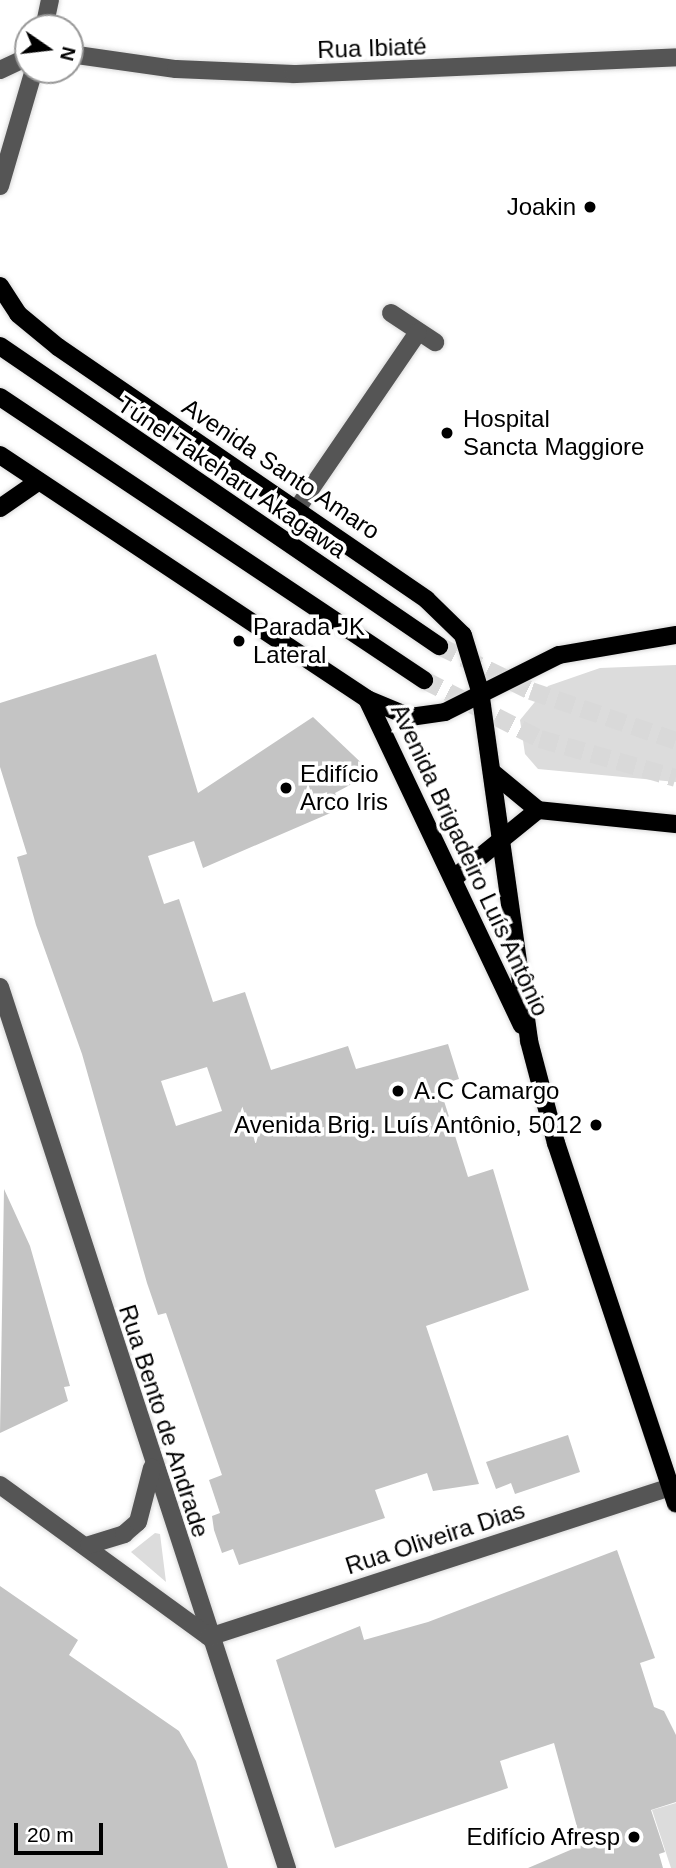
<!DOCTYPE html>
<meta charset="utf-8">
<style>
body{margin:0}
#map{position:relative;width:676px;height:1868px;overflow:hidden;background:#fff;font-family:Helvetica,sans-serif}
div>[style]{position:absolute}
.green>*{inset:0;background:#dcdcdc}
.building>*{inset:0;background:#c4c4c4}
.major-tunnel>*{height:18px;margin-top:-9px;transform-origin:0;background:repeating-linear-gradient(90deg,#d9d9d9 0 18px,transparent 0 27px)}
.roads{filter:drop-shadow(0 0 2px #dbdbdb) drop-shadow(0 0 2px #dbdbdb)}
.minor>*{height:18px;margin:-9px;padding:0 9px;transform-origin:9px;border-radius:9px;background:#555}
.major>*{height:18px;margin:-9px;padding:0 9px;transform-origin:9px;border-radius:9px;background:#000}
.dots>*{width:19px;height:19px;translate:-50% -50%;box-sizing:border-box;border:4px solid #fff;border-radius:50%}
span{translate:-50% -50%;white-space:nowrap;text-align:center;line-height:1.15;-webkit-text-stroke:7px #fff;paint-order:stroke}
.street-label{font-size:24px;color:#000}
.poi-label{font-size:24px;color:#000}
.right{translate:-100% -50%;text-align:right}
.left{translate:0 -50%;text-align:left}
.north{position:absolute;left:14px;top:14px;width:70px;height:70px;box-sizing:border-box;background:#fff;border:2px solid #999;border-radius:50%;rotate:104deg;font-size:19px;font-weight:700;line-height:28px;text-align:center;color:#000}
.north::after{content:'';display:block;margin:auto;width:24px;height:32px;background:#000;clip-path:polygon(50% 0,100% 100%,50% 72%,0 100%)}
.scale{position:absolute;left:14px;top:1823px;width:89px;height:32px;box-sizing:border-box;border:4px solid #000;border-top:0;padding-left:9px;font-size:21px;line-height:24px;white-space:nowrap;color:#000;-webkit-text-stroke:5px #fff;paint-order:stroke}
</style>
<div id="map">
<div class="green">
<i style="clip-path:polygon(676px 665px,676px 782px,538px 769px,525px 754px,520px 720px,548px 686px,600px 668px)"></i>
<i style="clip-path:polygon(155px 1533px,160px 1534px,166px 1582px,131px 1552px)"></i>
<i style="clip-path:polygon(676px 1803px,676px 1868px,671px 1868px,652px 1810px)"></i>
</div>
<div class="building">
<i style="clip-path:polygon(evenodd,156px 654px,198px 793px,313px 717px,372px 773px,335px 793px,342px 808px,203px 868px,194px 841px,148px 856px,164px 904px,179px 899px,213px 1002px,245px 992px,271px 1070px,348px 1046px,356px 1069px,448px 1044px,459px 1079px,439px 1085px,468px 1177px,493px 1169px,529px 1290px,426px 1326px,479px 1484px,433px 1491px,427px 1473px,375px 1490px,385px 1518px,239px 1565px,233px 1549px,222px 1553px,214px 1530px,212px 1516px,220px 1513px,209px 1480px,222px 1475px,166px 1313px,158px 1315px,147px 1283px,82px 1054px,36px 925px,17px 857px,27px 854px,0 767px,0 703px,156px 654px,207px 1067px,222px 1111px,176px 1126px,161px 1081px,207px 1067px)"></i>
<i style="clip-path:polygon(4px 1189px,30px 1246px,70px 1386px,64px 1387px,68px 1401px,0 1433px)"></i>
<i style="clip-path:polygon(568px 1435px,580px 1472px,515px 1494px,511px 1483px,496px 1489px,486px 1462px)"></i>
<i style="clip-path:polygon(617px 1550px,655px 1658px,640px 1663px,654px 1707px,664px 1711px,676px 1735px,676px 1802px,651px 1810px,665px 1852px,659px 1854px,663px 1868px,528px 1868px,582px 1845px,554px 1743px,500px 1761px,508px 1788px,335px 1848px,276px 1660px,360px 1626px,364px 1640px,428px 1622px)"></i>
<i style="clip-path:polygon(0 1586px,78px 1640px,69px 1655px,179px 1731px,196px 1761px,228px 1868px,0 1868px)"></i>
</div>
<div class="major-tunnel">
<i style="left:439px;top:646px;width:102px;rotate:26.1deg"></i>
<i style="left:531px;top:691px;width:153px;rotate:19deg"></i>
<i style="left:424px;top:680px;width:130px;rotate:27deg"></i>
<i style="left:540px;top:739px;width:141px;rotate:16deg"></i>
</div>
<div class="roads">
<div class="minor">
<i style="left:44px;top:28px;width:29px;rotate:-78deg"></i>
<i style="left:70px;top:54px;width:107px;rotate:8.1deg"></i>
<i style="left:176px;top:69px;width:118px;rotate:2.4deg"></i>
<i style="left:294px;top:74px;width:382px;rotate:-2.5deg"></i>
<i style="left:0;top:70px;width:31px;rotate:-25deg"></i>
<i style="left:0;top:186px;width:121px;rotate:-73.7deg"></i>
<i style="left:391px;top:313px;width:53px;rotate:33.4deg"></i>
<i style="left:297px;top:509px;width:214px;rotate:-55.6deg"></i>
<i style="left:0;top:987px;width:927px;rotate:71.96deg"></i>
<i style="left:0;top:1485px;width:258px;rotate:36deg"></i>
<i style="left:89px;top:1545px;width:37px;rotate:-17deg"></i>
<i style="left:124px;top:1534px;width:18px;rotate:-41deg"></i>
<i style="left:138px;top:1522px;width:56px;rotate:-75.5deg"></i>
<i style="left:209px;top:1637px;width:491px;rotate:-18deg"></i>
</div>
<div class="major">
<i style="left:0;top:286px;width:33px;rotate:57deg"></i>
<i style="left:18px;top:314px;width:52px;rotate:39.5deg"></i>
<i style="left:58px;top:347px;width:447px;rotate:34.4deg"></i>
<i style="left:427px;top:600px;width:50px;rotate:44.2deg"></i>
<i style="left:463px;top:635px;width:59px;rotate:73.1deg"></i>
<i style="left:480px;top:691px;width:353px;rotate:82deg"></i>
<i style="left:529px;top:1041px;width:106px;rotate:75.2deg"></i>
<i style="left:556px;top:1143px;width:380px;rotate:71.6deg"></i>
<i style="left:0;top:346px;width:532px;rotate:34.35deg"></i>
<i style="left:0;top:397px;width:510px;rotate:33.72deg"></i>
<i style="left:0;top:455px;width:441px;rotate:33.6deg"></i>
<i style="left:367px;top:699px;width:47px;rotate:22.7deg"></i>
<i style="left:410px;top:717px;width:35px;rotate:-8deg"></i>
<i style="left:445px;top:712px;width:127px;rotate:-26.6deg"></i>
<i style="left:559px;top:655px;width:119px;rotate:-9.7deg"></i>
<i style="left:0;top:508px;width:47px;rotate:-34.7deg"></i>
<i style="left:367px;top:699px;width:361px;rotate:64.6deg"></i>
<i style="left:492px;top:772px;width:60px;rotate:39.6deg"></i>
<i style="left:454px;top:878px;width:108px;rotate:-39deg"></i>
<i style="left:538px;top:810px;width:139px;rotate:5.8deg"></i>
</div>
</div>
<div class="dots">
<i style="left:590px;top:207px;background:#000"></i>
<i style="left:447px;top:433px;background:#000"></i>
<i style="left:239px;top:641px;background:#000"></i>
<i style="left:286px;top:788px;background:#000"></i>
<i style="left:398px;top:1091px;background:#000"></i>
<i style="left:596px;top:1125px;background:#000"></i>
<i style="left:634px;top:1837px;background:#000"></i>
</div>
<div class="street-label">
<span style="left:372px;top:48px;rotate:-2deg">Rua Ibiaté</span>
<span style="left:281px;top:469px;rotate:34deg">Avenida Santo Amaro</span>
<span style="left:232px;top:477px;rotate:34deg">Túnel Takeharu Akagawa</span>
<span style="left:470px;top:860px;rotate:65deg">Avenida Brigadeiro Luís Antônio</span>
<span style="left:164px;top:1421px;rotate:72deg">Rua Bento de Andrade</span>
<span style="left:435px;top:1538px;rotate:-18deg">Rua Oliveira Dias</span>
</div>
<div class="poi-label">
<span class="right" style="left:576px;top:207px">Joakin</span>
<span class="left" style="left:463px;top:433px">Hospital<br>Sancta Maggiore</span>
<span class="left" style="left:253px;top:641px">Parada JK<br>Lateral</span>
<span class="left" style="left:300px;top:788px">Edifício<br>Arco Iris</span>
<span class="left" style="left:414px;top:1091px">A.C Camargo</span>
<span class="right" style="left:582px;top:1125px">Avenida Brig. Luís Antônio, 5012</span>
<span class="right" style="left:620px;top:1837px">Edifício Afresp</span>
</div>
<div class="north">N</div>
<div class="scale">20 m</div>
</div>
